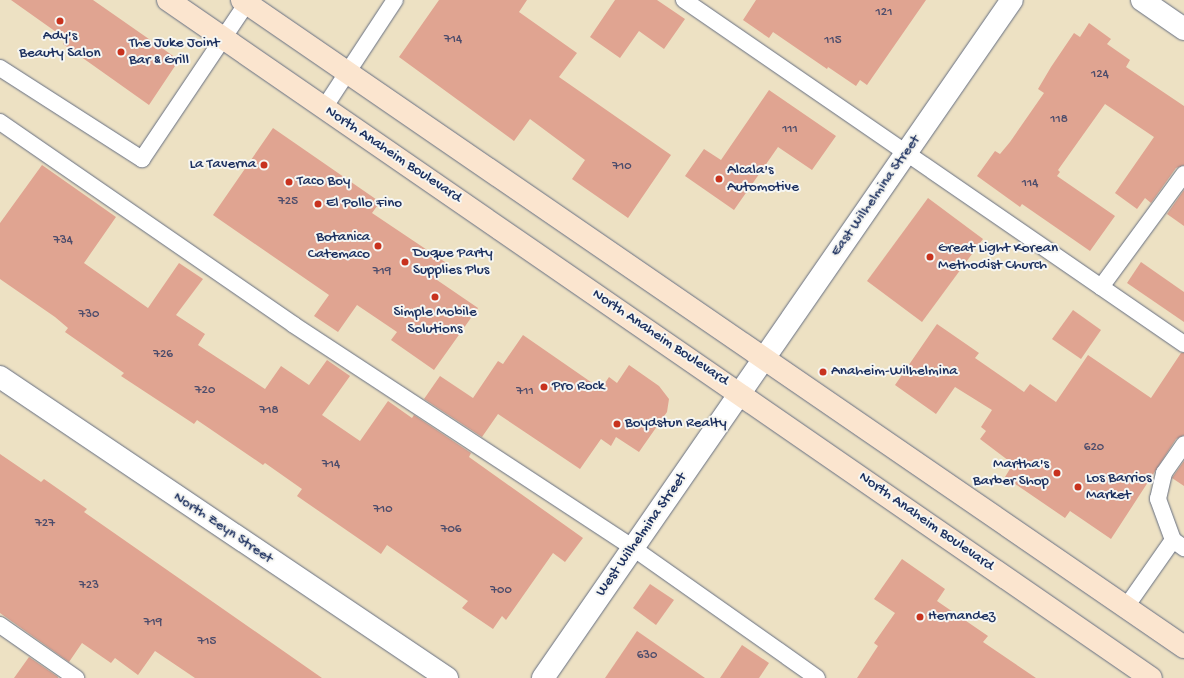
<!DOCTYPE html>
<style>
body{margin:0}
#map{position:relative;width:1184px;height:678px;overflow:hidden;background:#ede1c3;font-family:"Gochi Hand",sans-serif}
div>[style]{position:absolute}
.building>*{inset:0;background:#e0a491}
.roads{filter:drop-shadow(0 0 1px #646d81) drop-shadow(0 0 1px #646d81)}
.lane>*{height:16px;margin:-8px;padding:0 8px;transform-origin:8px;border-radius:8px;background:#fff}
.street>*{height:22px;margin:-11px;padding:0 11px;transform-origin:11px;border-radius:11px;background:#fff}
.secondary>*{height:22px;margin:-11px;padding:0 11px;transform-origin:11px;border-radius:11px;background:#fbe5cf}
.dots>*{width:11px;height:11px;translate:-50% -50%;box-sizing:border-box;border:2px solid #f6f6f2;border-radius:50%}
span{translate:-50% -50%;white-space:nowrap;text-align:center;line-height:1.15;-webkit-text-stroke:4px #f6f6f2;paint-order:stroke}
.number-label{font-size:13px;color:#4c4c6b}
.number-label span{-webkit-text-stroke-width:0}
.poi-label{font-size:15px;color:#1b2f5e}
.left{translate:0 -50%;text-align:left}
.right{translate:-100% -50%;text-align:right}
.street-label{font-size:15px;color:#1b2f5e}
</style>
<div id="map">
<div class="building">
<i style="clip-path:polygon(11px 0,93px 0,179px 60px,149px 105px,63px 44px,66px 39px)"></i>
<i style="clip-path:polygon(439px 0,527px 0,519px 12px,577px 53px,559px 77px,671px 155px,628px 218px,572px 179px,585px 160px,530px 119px,514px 141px,399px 57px)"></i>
<i style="clip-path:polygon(615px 0,657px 0,685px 19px,664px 49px,639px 31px,620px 58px,590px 37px)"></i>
<i style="clip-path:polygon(756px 0,926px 0,867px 85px,860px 80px,856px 86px,828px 67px,827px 69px,773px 32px,769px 38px,743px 20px)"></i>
<i style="clip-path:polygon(1089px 23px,1111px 39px,1107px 44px,1130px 60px,1126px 67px,1184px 106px,1184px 165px,1176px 168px,1151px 203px,1145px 198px,1137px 209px,1115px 193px,1154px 137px,1105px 104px,1058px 170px,1060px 172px,1057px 176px,1115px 216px,1090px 251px,1022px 204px,1020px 207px,977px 176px,995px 151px,1000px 154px,1010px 142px,1044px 93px,1038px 89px,1051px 67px,1074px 33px,1080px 37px)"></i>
<i style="clip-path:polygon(769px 90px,836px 136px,812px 170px,778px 147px,734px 210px,685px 176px,704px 149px,721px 160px)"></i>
<i style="clip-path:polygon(273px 128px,380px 202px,372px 213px,448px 264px,437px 280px,478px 308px,434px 370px,391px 340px,397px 332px,357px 305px,338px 332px,314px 316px,329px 295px,213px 215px)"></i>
<i style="clip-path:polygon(42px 165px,116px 217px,84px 263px,148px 308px,179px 263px,203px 279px,176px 315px,205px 334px,198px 345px,265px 389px,281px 366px,309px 385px,327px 360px,350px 376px,322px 415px,360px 441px,388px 401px,412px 418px,414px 415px,471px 453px,469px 457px,583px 538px,565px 562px,553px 553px,506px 620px,502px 616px,493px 629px,462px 608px,468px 601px,387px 545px,381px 554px,297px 496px,302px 489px,265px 463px,263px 465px,197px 420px,194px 424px,121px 376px,124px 373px,65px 332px,68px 328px,55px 317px,0 279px,0 223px)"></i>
<i style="clip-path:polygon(1184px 190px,1184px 226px,1167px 214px)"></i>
<i style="clip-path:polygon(928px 198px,983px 239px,922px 322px,867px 281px)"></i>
<i style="clip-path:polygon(1141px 262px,1184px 292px,1184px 322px,1127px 283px)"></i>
<i style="clip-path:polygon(1073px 310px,1101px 330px,1081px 359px,1052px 339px)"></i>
<i style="clip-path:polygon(937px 324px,979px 353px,975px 358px,1024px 392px,1030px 384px,1056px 402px,1088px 355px,1151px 398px,1181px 353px,1184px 353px,1184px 435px,1176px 439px,1111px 539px,1070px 511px,1065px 518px,1005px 477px,1013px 464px,980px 439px,986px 431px,981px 427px,992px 410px,955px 387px,936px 414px,895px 385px)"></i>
<i style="clip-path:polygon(523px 335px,601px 389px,609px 377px,617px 383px,629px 365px,659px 386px,669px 399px,667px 412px,639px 452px,616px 437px,611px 446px,601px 439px,580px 469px,498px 414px,482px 437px,424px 399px,440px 376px,473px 398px,498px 361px,503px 364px)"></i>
<i style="clip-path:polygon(0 454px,41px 482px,44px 479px,87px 509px,84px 512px,322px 678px,195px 678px,155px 651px,138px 675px,115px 658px,111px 663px,82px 643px,69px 662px,0 613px)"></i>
<i style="clip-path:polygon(1184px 461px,1184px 486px,1172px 478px)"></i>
<i style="clip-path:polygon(902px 559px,945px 589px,937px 601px,988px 636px,983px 642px,1036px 678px,857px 678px,878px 646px,874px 643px,895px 613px,874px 599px)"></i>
<i style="clip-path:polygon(650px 584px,674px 600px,656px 625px,633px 608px)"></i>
<i style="clip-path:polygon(637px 631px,705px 678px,605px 678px)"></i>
<i style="clip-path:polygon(742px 645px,769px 663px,759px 678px,720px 678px)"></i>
<i style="clip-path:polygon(29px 657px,58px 677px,58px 678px,14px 678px)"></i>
</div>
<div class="roads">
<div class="lane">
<i style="left:684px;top:0;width:607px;rotate:34.53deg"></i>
<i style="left:0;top:68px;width:169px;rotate:32.7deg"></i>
<i style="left:142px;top:159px;width:188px;rotate:-56.1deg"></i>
<i style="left:324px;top:108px;width:129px;rotate:-56.7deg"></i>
<i style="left:0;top:122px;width:357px;rotate:34.6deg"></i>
<i style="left:294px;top:325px;width:406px;rotate:33.3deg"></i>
<i style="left:633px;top:548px;width:225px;rotate:35.2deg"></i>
<i style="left:1101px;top:287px;width:140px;rotate:-53.7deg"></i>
<i style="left:1173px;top:540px;width:44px;rotate:-110.1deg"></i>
<i style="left:1158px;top:499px;width:27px;rotate:-77deg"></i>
<i style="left:1164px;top:473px;width:35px;rotate:-55deg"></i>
<i style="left:1126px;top:607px;width:82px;rotate:-55deg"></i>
<i style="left:1173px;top:540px;width:14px;rotate:36deg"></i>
<i style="left:0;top:625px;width:93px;rotate:34.9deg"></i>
</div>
<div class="street">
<i style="left:1142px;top:0;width:51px;rotate:34.6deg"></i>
<i style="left:0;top:377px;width:539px;rotate:33.96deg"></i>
<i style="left:543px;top:678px;width:824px;rotate:-55.33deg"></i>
</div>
<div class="secondary">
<i style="left:168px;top:0;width:1194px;rotate:34.6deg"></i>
<i style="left:242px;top:0;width:1143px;rotate:34.48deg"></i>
</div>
</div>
<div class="dots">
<i style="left:60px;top:21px;background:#c8321e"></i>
<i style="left:121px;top:52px;background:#c8321e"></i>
<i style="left:264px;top:165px;background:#c8321e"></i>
<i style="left:719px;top:179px;background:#c8321e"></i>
<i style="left:289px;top:182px;background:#c8321e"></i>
<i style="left:318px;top:204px;background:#c8321e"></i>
<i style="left:378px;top:246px;background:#c8321e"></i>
<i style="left:930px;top:257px;background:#c8321e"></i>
<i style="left:405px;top:262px;background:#c8321e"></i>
<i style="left:435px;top:297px;background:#c8321e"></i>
<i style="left:823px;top:372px;background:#c8321e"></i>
<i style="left:544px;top:387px;background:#c8321e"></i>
<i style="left:617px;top:424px;background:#c8321e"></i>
<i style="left:1057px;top:473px;background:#c8321e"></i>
<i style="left:1078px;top:487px;background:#c8321e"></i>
<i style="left:920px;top:617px;background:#c8321e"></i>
</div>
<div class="number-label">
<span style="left:884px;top:13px">121</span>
<span style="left:453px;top:40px">714</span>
<span style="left:833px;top:41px">115</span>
<span style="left:1100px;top:75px">124</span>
<span style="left:1059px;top:120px">118</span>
<span style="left:790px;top:130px">111</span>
<span style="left:622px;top:167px">710</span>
<span style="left:1030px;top:184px">114</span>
<span style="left:288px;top:202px">725</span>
<span style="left:63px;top:241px">734</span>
<span style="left:382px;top:272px">719</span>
<span style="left:89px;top:315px">730</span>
<span style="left:163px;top:355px">726</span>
<span style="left:205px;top:391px">720</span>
<span style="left:525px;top:392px">711</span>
<span style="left:269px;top:411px">718</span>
<span style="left:1094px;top:448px">620</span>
<span style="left:331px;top:465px">714</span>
<span style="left:383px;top:510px">710</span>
<span style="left:45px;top:524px">727</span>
<span style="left:451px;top:530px">706</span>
<span style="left:89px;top:586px">723</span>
<span style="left:501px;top:591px">700</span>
<span style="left:153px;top:623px">719</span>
<span style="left:207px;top:642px">715</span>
<span style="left:647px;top:656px">630</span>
</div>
<div class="poi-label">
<span style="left:60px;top:45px">Ady's<br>Beauty Salon</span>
<span class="left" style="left:129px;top:52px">The Juke Joint<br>Bar &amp; Grill</span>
<span class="right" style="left:256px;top:165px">La Taverna</span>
<span class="left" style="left:727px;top:179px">Alcala's<br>Automotive</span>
<span class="left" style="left:297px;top:182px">Taco Boy</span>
<span class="left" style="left:326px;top:204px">El Pollo Fino</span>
<span class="right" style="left:370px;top:246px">Botanica<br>Catemaco</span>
<span class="left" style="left:938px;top:257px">Great Light Korean<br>Methodist Church</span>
<span class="left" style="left:413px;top:262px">Duque Party<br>Supplies Plus</span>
<span style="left:435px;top:321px">Simple Mobile<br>Solutions</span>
<span class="left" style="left:831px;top:372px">Anaheim-Wilhelmina</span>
<span class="left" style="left:552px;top:387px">Pro Rock</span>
<span class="left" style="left:625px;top:424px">Boydstun Realty</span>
<span class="right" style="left:1049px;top:473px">Martha's<br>Barber Shop</span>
<span class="left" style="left:1086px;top:487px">Los Barrios<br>Market</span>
<span class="left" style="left:928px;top:617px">Hernandez</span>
</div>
<div class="street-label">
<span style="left:393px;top:155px;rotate:34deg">North Anaheim Boulevard</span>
<span style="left:876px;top:196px;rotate:-55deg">East Wilhelmina Street</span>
<span style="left:660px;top:338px;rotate:34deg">North Anaheim Boulevard</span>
<span style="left:926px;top:522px;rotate:35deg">North Anaheim Boulevard</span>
<span style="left:223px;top:528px;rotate:34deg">North Zeyn Street</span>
<span style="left:642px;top:535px;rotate:-55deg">West Wilhelmina Street</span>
</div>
</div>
